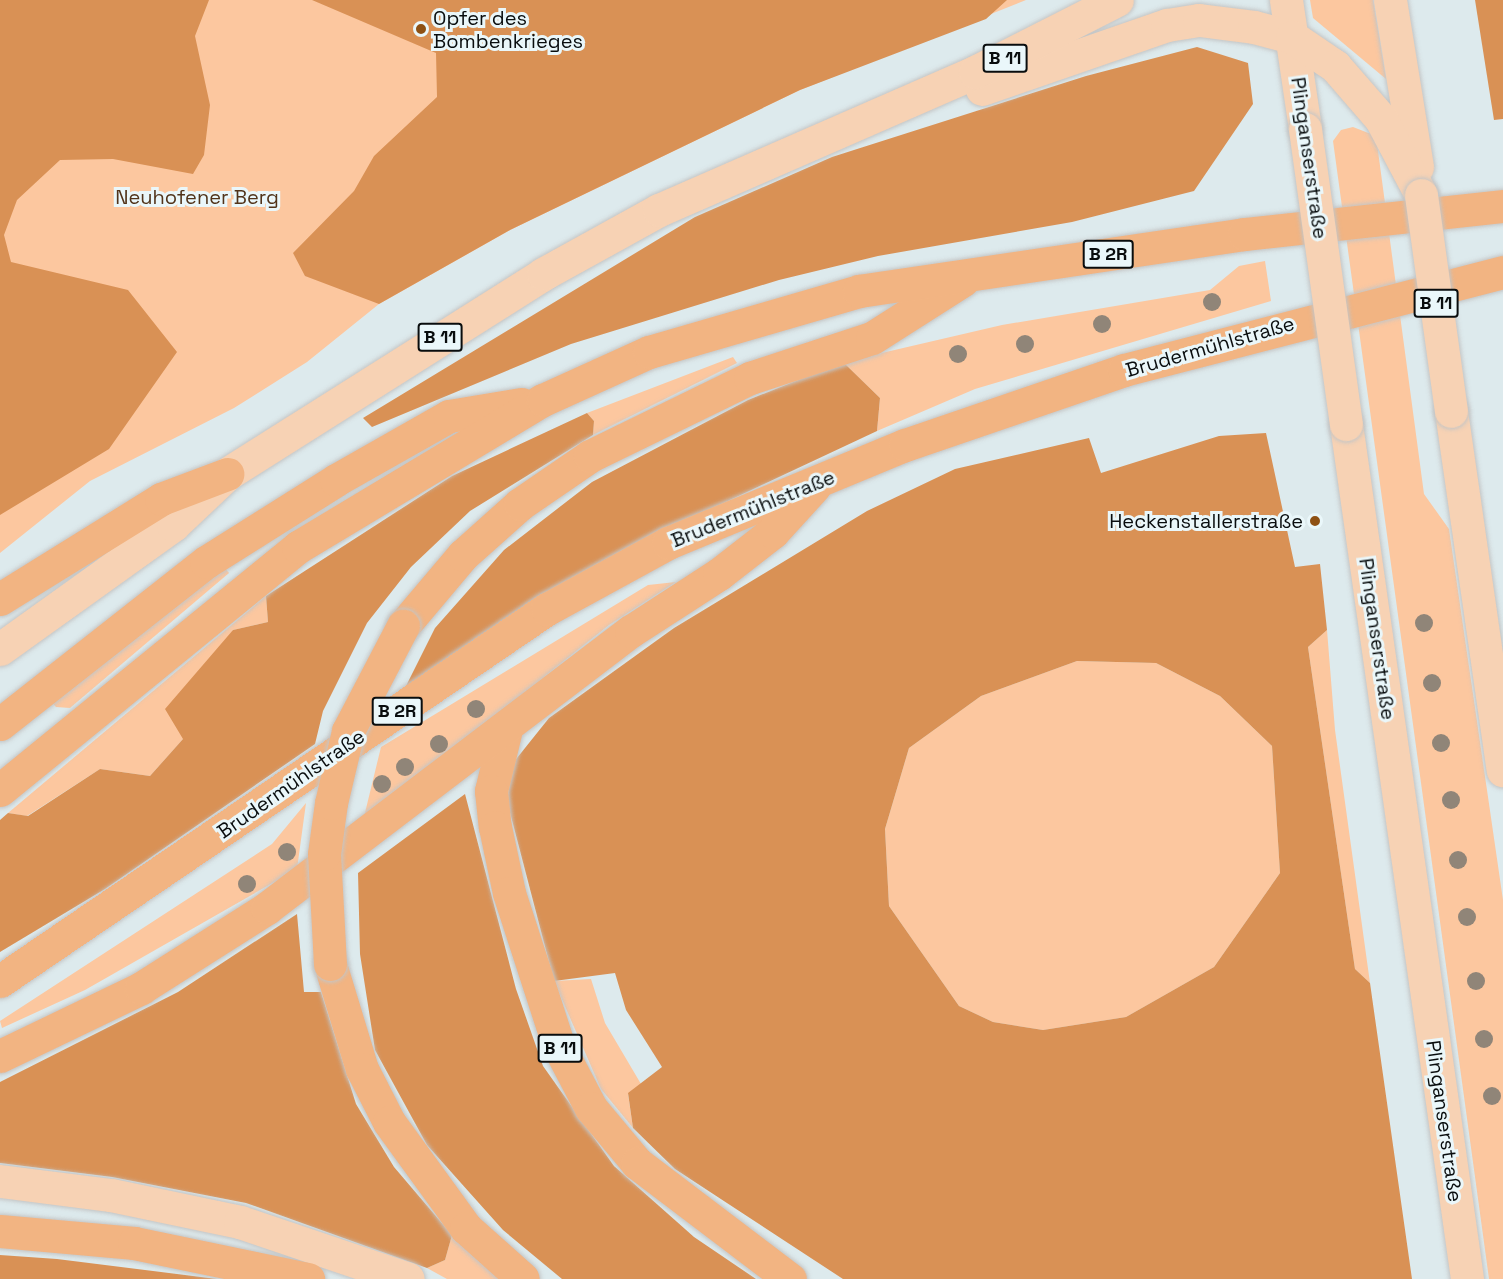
<!DOCTYPE html>
<meta charset="utf-8">
<style>
body{margin:0}
#map{position:relative;width:1503px;height:1279px;overflow:hidden;background:#ddeaed;font-family:"Space Grotesk",sans-serif}
div>[style]{position:absolute}
.green>*{inset:0;background:#fcc79f}
.forest>*{inset:0;background:#d99155}
.roads{filter:drop-shadow(0 0 2px #c4c5c5) drop-shadow(0 0 2px #c4c5c5)}
.major>*{height:33px;margin:-16.5px;padding:0 16.5px;transform-origin:16.5px;border-radius:16.5px;background:#f7d2b4}
.highway>*{height:33px;margin:-16.5px;padding:0 16.5px;transform-origin:16.5px;border-radius:16.5px;background:#f2b482}
.bridges{filter:drop-shadow(0 0 2px #c4c5c5) drop-shadow(0 0 2px #c4c5c5)}
.major-bridge>*{height:33px;margin:-16.5px;padding:0 16.5px;transform-origin:16.5px;border-radius:16.5px;background:#f7d2b4}
.highway-bridge>*{height:33px;margin:-16.5px;padding:0 16.5px;transform-origin:16.5px;border-radius:16.5px;background:#f2b482}
.trees>*{width:18px;height:18px;margin:-9px;border-radius:50%;background:#908578}
.dots>*{width:16px;height:16px;translate:-50% -50%;box-sizing:border-box;border:3px solid #eaf7fa;border-radius:50%}
span{translate:-50% -50%;white-space:nowrap;text-align:center;line-height:1.15;-webkit-text-stroke:6px #eaf7fa;paint-order:stroke}
.shield-label span{padding:2px 4px;background:#eaf7fa;border:2px solid;border-radius:4px;-webkit-text-stroke-width:0}
.shield-label{font-size:18px;color:#090d0e;font-weight:700}
.poi-label{font-size:20px;color:#090d0e}
.left{translate:0 -50%;text-align:left}
.right{translate:-100% -50%;text-align:right}
.street-label{font-size:20px;color:#090d0e}
.park-label{font-size:20px;color:#513319}
</style>
<div id="map">
<div class="green">
<i style="clip-path:polygon(0 0,1026px 0,800px 90px,510px 230px,379px 304px,307px 362px,234px 408px,90px 481px,0 553px)"></i>
<i style="clip-path:polygon(1310px 0,1373px 0,1386px 79px,1313px 18px)"></i>
<i style="clip-path:polygon(1353px 127px,1376px 136px,1424px 494px,1449px 529px,1503px 900px,1503px 1279px,1489px 1279px,1333px 141px,1341px 130px)"></i>
<i style="clip-path:polygon(1265px 261px,1271px 301px,975px 389px,877px 431px,880px 398px,843px 362px,1002px 325px,1210px 290px,1239px 266px)"></i>
<i style="clip-path:polygon(733px 357px,737px 363px,593px 435px,594px 421px,587px 413px)"></i>
<i style="clip-path:polygon(224px 567px,229px 573px,70px 708px,56px 707px,46px 696px)"></i>
<i style="clip-path:polygon(676px 582px,609px 625px,363px 821px,381px 747px,648px 585px)"></i>
<i style="clip-path:polygon(266px 596px,268px 622px,233px 630px,183px 739px,150px 776px,100px 769px,27px 816px,8px 813px)"></i>
<i style="clip-path:polygon(1327px 630px,1335px 730px,1370px 983px,1355px 969px,1308px 647px)"></i>
<i style="clip-path:polygon(1077px 661px,1156px 663px,1220px 696px,1272px 746px,1280px 873px,1214px 967px,1126px 1017px,1043px 1030px,993px 1022px,959px 1006px,889px 906px,885px 829px,909px 748px,981px 696px)"></i>
<i style="clip-path:polygon(306px 803px,297px 869px,85px 990px,2px 1028px,0 1021px,272px 844px)"></i>
<i style="clip-path:polygon(591px 979px,605px 1023px,641px 1084px,628px 1094px,633px 1128px,601px 1089px,554px 981px)"></i>
<i style="clip-path:polygon(452px 1235px,477px 1260px,500px 1279px,447px 1279px,427px 1268px,445px 1260px)"></i>
</div>
<div class="forest">
<i style="clip-path:polygon(0 0,209px 0,195px 36px,210px 105px,204px 155px,193px 174px,113px 159px,60px 160px,17px 200px,4px 235px,11px 262px,128px 290px,177px 352px,109px 449px,0 515px)"></i>
<i style="clip-path:polygon(312px 0,1007px 0,986px 19px,800px 90px,510px 230px,379px 304px,305px 276px,293px 253px,354px 191px,374px 156px,437px 97px,436px 53px)"></i>
<i style="clip-path:polygon(1475px 0,1503px 0,1503px 119px,1494px 120px)"></i>
<i style="clip-path:polygon(1197px 47px,1248px 63px,1253px 104px,1194px 191px,1072px 222px,878px 256px,779px 280px,571px 344px,372px 427px,363px 418px,695px 217px,832px 157px,1086px 76px)"></i>
<i style="clip-path:polygon(843px 362px,880px 398px,877px 431px,677px 525px,405px 688px,435px 628px,504px 550px,592px 482px,748px 400px)"></i>
<i style="clip-path:polygon(587px 413px,594px 421px,593px 435px,470px 511px,411px 567px,367px 623px,323px 711px,315px 744px,105px 889px,0 952px,0 820px,8px 813px,28px 816px,100px 769px,150px 776px,183px 739px,165px 709px,233px 630px,268px 622px,266px 596px,452px 476px)"></i>
<i style="clip-path:polygon(evenodd,1266px 433px,1295px 567px,1320px 564px,1327px 630px,1308px 647px,1355px 969px,1370px 983px,1412px 1279px,843px 1279px,675px 1169px,633px 1128px,628px 1093px,662px 1067px,626px 1010px,615px 973px,554px 981px,507px 801px,513px 763px,549px 718px,674px 628px,867px 511px,955px 469px,1089px 438px,1101px 473px,1219px 436px,1266px 433px,1077px 661px,1156px 663px,1220px 696px,1272px 746px,1280px 873px,1214px 967px,1126px 1017px,1043px 1030px,993px 1022px,959px 1006px,889px 906px,885px 829px,909px 748px,981px 696px,1077px 661px)"></i>
<i style="clip-path:polygon(465px 794px,516px 989px,543px 1066px,614px 1166px,694px 1237px,756px 1279px,562px 1279px,503px 1230px,427px 1145px,375px 1050px,360px 954px,358px 873px)"></i>
<i style="clip-path:polygon(297px 914px,304px 992px,321px 992px,356px 1104px,394px 1167px,452px 1235px,445px 1260px,427px 1268px,246px 1203px,112px 1177px,0 1163px,0 1082px,178px 992px)"></i>
<i style="clip-path:polygon(0 1255px,57px 1259px,217px 1279px,0 1279px)"></i>
</div>
<div class="roads">
<div class="major">
<i style="left:1286px;top:0;width:130px;rotate:81.6deg"></i>
<i style="left:1390px;top:0;width:169px;rotate:80.8deg"></i>
<i style="left:982px;top:89px;width:196px;rotate:-19.1deg"></i>
<i style="left:1167px;top:25px;width:32px;rotate:-9deg"></i>
<i style="left:1199px;top:20px;width:55px;rotate:7.3deg"></i>
<i style="left:1254px;top:27px;width:39px;rotate:15deg"></i>
<i style="left:1292px;top:37px;width:52px;rotate:34deg"></i>
<i style="left:1335px;top:66px;width:70px;rotate:49deg"></i>
<i style="left:1381px;top:119px;width:86px;rotate:62.2deg"></i>
<i style="left:1451px;top:411px;width:363px;rotate:81.8deg"></i>
<i style="left:1346px;top:424px;width:864px;rotate:81.94deg"></i>
<i style="left:0;top:649px;width:213px;rotate:-35.6deg"></i>
<i style="left:173px;top:525px;width:74px;rotate:-43.4deg"></i>
<i style="left:227px;top:474px;width:374px;rotate:-32.3deg"></i>
<i style="left:543px;top:274px;width:132px;rotate:-28.9deg"></i>
<i style="left:659px;top:210px;width:345px;rotate:-23.6deg"></i>
<i style="left:975px;top:72px;width:159px;rotate:-26.9deg"></i>
<i style="left:0;top:1181px;width:112px;rotate:7.2deg"></i>
<i style="left:111px;top:1195px;width:132px;rotate:11.8deg"></i>
<i style="left:240px;top:1222px;width:177px;rotate:18.7deg"></i>
</div>
<div class="highway">
<i style="left:0;top:599px;width:190px;rotate:-31.8deg"></i>
<i style="left:161px;top:499px;width:71px;rotate:-20.7deg"></i>
<i style="left:403px;top:626px;width:93px;rotate:-49.8deg"></i>
<i style="left:463px;top:555px;width:76px;rotate:-41.8deg"></i>
<i style="left:520px;top:504px;width:85px;rotate:-34.4deg"></i>
<i style="left:590px;top:456px;width:178px;rotate:-26deg"></i>
<i style="left:750px;top:378px;width:128px;rotate:-18.2deg"></i>
<i style="left:872px;top:338px;width:108px;rotate:-32.5deg"></i>
<i style="left:0;top:724px;width:262px;rotate:-38.2deg"></i>
<i style="left:206px;top:562px;width:154px;rotate:-32.2deg"></i>
<i style="left:336px;top:480px;width:130px;rotate:-29.5deg"></i>
<i style="left:449px;top:416px;width:73px;rotate:-9.5deg"></i>
<i style="left:506px;top:729px;width:64px;rotate:103.6deg"></i>
<i style="left:491px;top:791px;width:36px;rotate:84deg"></i>
<i style="left:495px;top:827px;width:67px;rotate:78deg"></i>
<i style="left:509px;top:893px;width:162px;rotate:72deg"></i>
<i style="left:559px;top:1047px;width:69px;rotate:62.3deg"></i>
<i style="left:591px;top:1108px;width:72px;rotate:50.1deg"></i>
<i style="left:637px;top:1163px;width:192px;rotate:37.2deg"></i>
<i style="left:0;top:790px;width:385px;rotate:-39.2deg"></i>
<i style="left:298px;top:547px;width:286px;rotate:-31deg"></i>
<i style="left:543px;top:400px;width:116px;rotate:-24.4deg"></i>
<i style="left:649px;top:352px;width:219px;rotate:-16.2deg"></i>
<i style="left:859px;top:291px;width:389px;rotate:-8.4deg"></i>
<i style="left:1244px;top:234px;width:261px;rotate:-6.2deg"></i>
<i style="left:330px;top:964px;width:110px;rotate:73.1deg"></i>
<i style="left:362px;top:1069px;width:59px;rotate:63deg"></i>
<i style="left:389px;top:1122px;width:131px;rotate:54deg"></i>
<i style="left:466px;top:1228px;width:76px;rotate:41.8deg"></i>
<i style="left:0;top:981px;width:662px;rotate:-34.22deg"></i>
<i style="left:547px;top:609px;width:138px;rotate:-28.6deg"></i>
<i style="left:668px;top:543px;width:256px;rotate:-22.5deg"></i>
<i style="left:905px;top:445px;width:231px;rotate:-18.9deg"></i>
<i style="left:1124px;top:370px;width:391px;rotate:-14.5deg"></i>
<i style="left:0;top:1056px;width:157px;rotate:-25.7deg"></i>
<i style="left:141px;top:988px;width:149px;rotate:-32.4deg"></i>
<i style="left:267px;top:908px;width:457px;rotate:-37.3deg"></i>
<i style="left:631px;top:631px;width:105px;rotate:-32.9deg"></i>
<i style="left:719px;top:574px;width:68px;rotate:-37.9deg"></i>
<i style="left:773px;top:532px;width:61px;rotate:-47.7deg"></i>
<i style="left:0;top:1231px;width:135px;rotate:5.1deg"></i>
<i style="left:134px;top:1243px;width:178px;rotate:11.7deg"></i>
</div>
</div>
<div class="bridges">
<div class="major-bridge">
<i style="left:1305px;top:129px;width:298px;rotate:82.1deg"></i>
<i style="left:1421px;top:195px;width:218px;rotate:82.1deg"></i>
</div>
<div class="highway-bridge">
<i style="left:330px;top:964px;width:110px;rotate:-93.1deg"></i>
<i style="left:324px;top:854px;width:51px;rotate:-82.2deg"></i>
<i style="left:331px;top:803px;width:74px;rotate:-76.7deg"></i>
<i style="left:348px;top:731px;width:119px;rotate:-62.4deg"></i>
</div>
</div>
<div class="trees">
<i style="left:1212px;top:302px"></i>
<i style="left:1102px;top:324px"></i>
<i style="left:1025px;top:344px"></i>
<i style="left:958px;top:354px"></i>
<i style="left:1424px;top:623px"></i>
<i style="left:1432px;top:683px"></i>
<i style="left:476px;top:709px"></i>
<i style="left:1441px;top:743px"></i>
<i style="left:439px;top:744px"></i>
<i style="left:405px;top:767px"></i>
<i style="left:382px;top:784px"></i>
<i style="left:1451px;top:800px"></i>
<i style="left:287px;top:852px"></i>
<i style="left:1458px;top:860px"></i>
<i style="left:247px;top:884px"></i>
<i style="left:1467px;top:917px"></i>
<i style="left:1476px;top:981px"></i>
<i style="left:1484px;top:1039px"></i>
<i style="left:1492px;top:1096px"></i>
</div>
<div class="dots">
<i style="left:421px;top:29px;background:#8e5114"></i>
<i style="left:1315px;top:521px;background:#8e5114"></i>
</div>
<div class="shield-label">
<span style="left:1005px;top:58px">B 11</span>
<span style="left:1108px;top:254px">B 2R</span>
<span style="left:1436px;top:303px">B 11</span>
<span style="left:440px;top:337px">B 11</span>
<span style="left:397px;top:711px">B 2R</span>
<span style="left:560px;top:1048px">B 11</span>
</div>
<div class="poi-label">
<span class="left" style="left:433px;top:30px">Opfer des<br>Bombenkrieges</span>
<span class="right" style="left:1303px;top:521px">Heckenstallerstraße</span>
</div>
<div class="street-label">
<span style="left:1309px;top:158px;rotate:82deg">Plinganserstraße</span>
<span style="left:1210px;top:347px;rotate:-16deg">Brudermühlstraße</span>
<span style="left:753px;top:509px;rotate:-22deg">Brudermühlstraße</span>
<span style="left:1377px;top:639px;rotate:82deg">Plinganserstraße</span>
<span style="left:291px;top:784px;rotate:-35deg">Brudermühlstraße</span>
<span style="left:1444px;top:1121px;rotate:82deg">Plinganserstraße</span>
</div>
<div class="park-label">
<span style="left:197px;top:197px">Neuhofener Berg</span>
</div>
</div>
